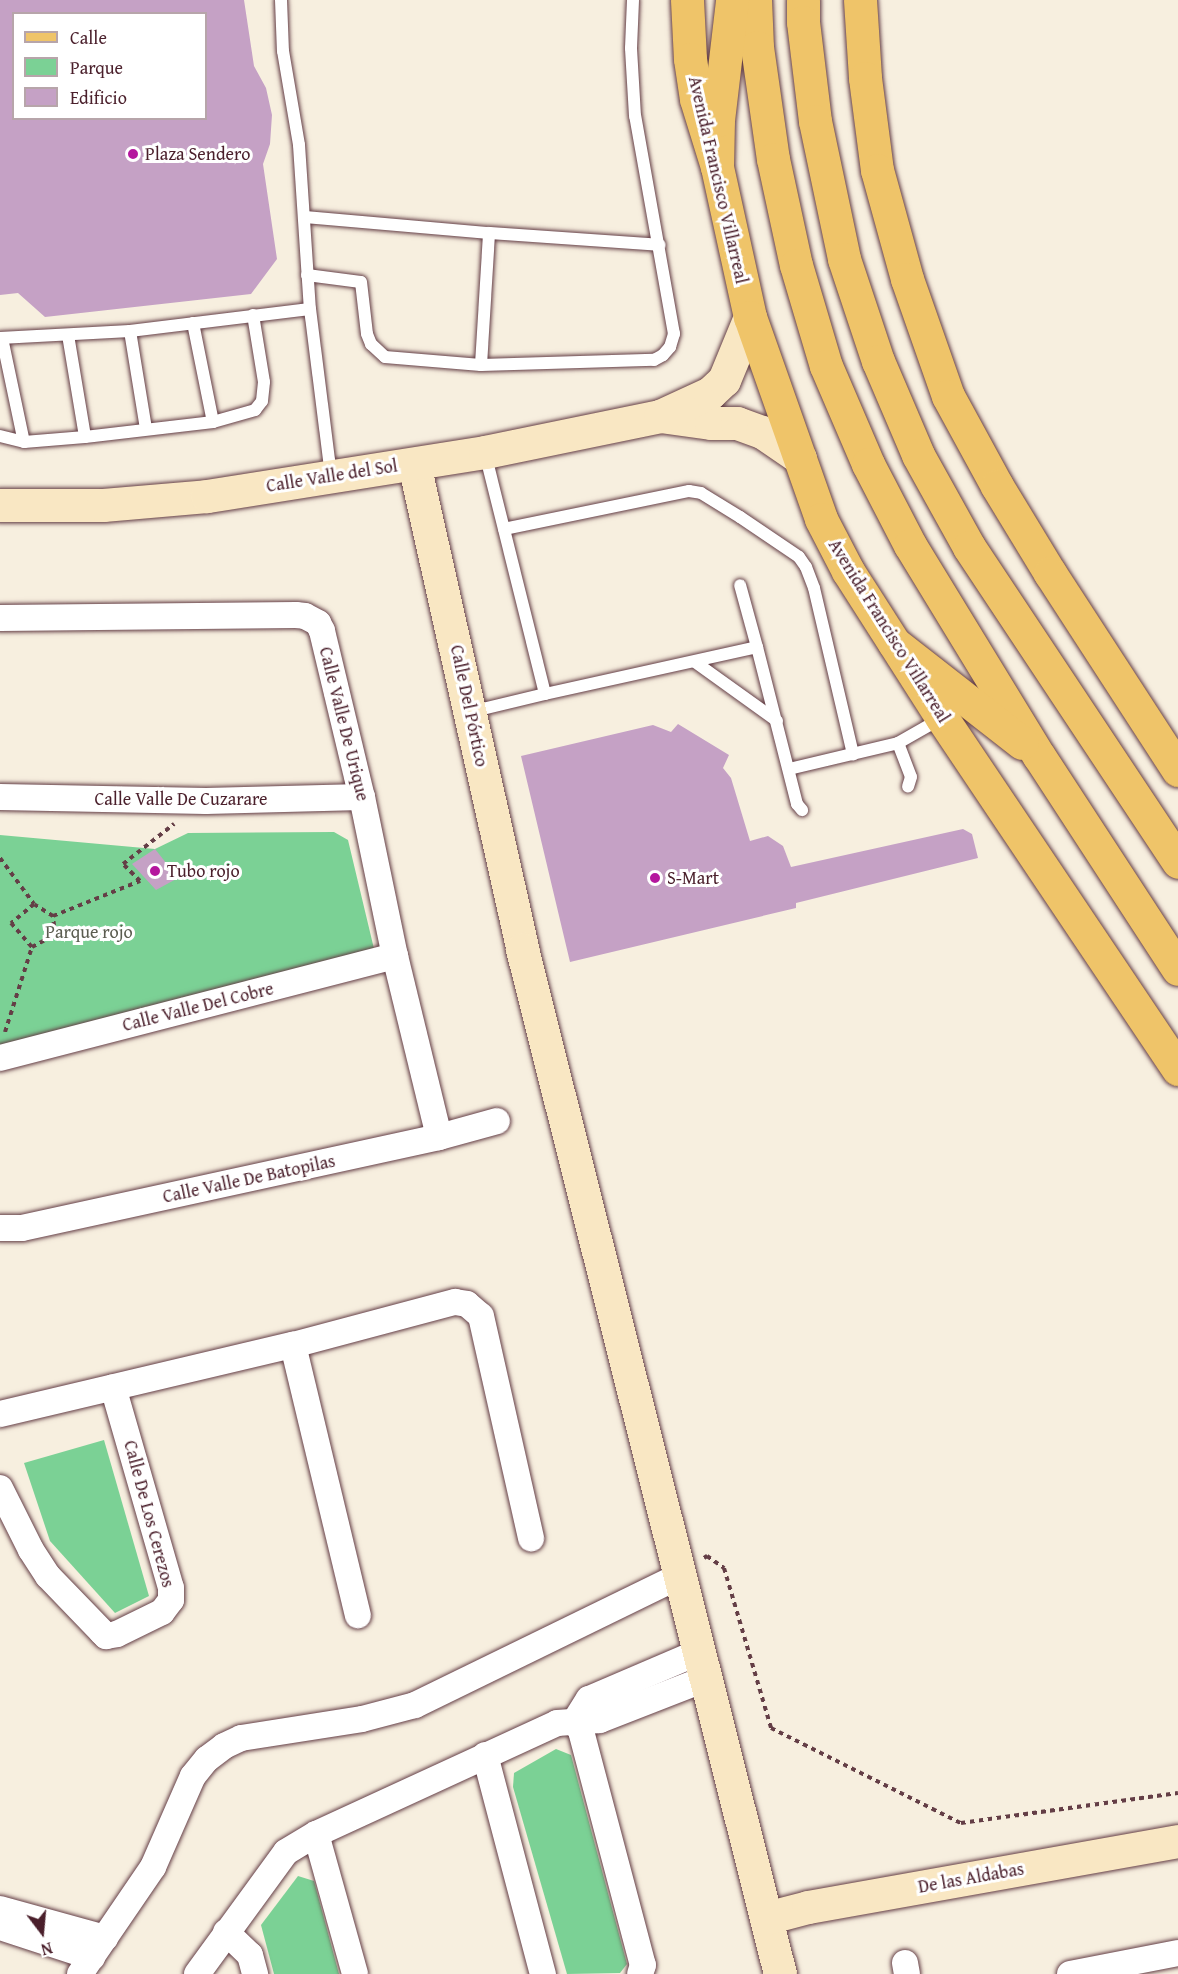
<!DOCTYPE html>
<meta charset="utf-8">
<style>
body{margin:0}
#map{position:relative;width:1178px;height:1974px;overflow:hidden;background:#f7efdf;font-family:"Gentium Book Plus",serif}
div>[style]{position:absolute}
.green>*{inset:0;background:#7bd195}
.building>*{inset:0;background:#c5a1c5}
.path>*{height:4px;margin-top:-2px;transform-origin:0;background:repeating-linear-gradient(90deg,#643e46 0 4.5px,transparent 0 9px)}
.roads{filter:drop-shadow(0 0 2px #643e46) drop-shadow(0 0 2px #643e46)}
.lane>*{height:12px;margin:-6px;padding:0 6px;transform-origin:6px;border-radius:6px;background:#fff}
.street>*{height:26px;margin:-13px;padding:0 13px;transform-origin:13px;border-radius:13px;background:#fff}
.secondary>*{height:33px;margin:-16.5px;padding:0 16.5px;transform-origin:16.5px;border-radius:16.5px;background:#f9e7c3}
.primary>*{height:33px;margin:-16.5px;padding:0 16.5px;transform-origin:16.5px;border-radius:16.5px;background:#efc469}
.highway>*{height:33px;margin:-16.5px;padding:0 16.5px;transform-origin:16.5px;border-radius:16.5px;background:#efc469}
.dots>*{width:16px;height:16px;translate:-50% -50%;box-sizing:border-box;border:3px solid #fff;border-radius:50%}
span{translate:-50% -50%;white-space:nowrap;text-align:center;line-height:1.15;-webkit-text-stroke:6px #fff;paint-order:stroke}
.poi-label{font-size:18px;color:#4a1f2b}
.left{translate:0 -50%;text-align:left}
.street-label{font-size:18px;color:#4a1f2b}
.park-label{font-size:18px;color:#5b5d50}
.legend{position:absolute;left:12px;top:12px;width:195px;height:108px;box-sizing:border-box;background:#fff;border:2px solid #b7a5aa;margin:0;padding:8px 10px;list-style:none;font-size:18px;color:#4a1f2b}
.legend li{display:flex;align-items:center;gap:12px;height:30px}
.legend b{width:30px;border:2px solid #b7a5aa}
.north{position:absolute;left:12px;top:1902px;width:60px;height:60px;-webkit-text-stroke:4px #fff;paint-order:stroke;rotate:164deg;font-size:16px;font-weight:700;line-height:24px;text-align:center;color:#4a1f2b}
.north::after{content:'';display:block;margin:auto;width:21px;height:27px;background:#4a1f2b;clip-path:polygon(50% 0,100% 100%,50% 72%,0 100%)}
</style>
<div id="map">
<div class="green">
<i style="clip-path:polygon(334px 832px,348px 840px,375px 953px,0 1047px,0 835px,155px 849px,188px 833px)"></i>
<i style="clip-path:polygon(104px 1440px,149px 1596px,115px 1613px,50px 1541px,24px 1463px)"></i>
<i style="clip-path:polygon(556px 1749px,571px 1755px,627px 1964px,620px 1973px,567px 1974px,513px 1787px,514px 1773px)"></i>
<i style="clip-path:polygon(298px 1876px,314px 1881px,339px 1974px,274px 1974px,261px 1925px)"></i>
</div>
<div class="building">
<i style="clip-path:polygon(evenodd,0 0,244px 0,254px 66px,266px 88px,272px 115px,270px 144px,263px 164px,277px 259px,251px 294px,45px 317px,18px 293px,0 295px,0 0,14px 14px,206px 14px,206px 118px,14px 118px,14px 14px)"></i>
<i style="clip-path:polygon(678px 724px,729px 755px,723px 768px,731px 778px,750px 841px,768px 836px,783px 846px,791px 867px,963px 829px,972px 834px,978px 858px,796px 903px,796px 908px,570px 962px,521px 756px,653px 725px,671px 732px)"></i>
<i style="clip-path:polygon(155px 849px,178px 878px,156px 890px,132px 864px)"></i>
</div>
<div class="path">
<i style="left:0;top:858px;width:57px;rotate:53.5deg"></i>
<i style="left:53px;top:916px;width:94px;rotate:-21.9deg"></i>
<i style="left:140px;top:881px;width:24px;rotate:-135deg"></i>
<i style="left:123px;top:864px;width:65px;rotate:-38.1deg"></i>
<i style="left:5px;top:1032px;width:89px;rotate:-72.4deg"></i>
<i style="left:32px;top:947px;width:26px;rotate:-28deg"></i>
<i style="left:55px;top:935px;width:19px;rotate:-96deg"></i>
<i style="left:53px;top:916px;width:22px;rotate:-148deg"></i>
<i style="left:34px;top:904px;width:30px;rotate:140deg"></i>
<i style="left:11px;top:923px;width:32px;rotate:49deg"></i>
<i style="left:704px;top:1558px;width:4px;rotate:-34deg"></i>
<i style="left:707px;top:1556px;width:21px;rotate:35deg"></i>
<i style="left:724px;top:1568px;width:167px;rotate:73.6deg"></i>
<i style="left:771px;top:1728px;width:212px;rotate:26.6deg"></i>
<i style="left:961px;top:1823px;width:219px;rotate:-7.9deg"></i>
</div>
<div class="roads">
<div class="lane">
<i style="left:281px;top:0;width:51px;rotate:87.8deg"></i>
<i style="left:283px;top:51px;width:95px;rotate:80.3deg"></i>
<i style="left:299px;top:145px;width:164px;rotate:86.2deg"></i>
<i style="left:310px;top:309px;width:167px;rotate:82.8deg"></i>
<i style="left:305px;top:217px;width:185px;rotate:5deg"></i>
<i style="left:307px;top:275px;width:54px;rotate:7.4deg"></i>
<i style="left:361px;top:282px;width:52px;rotate:83.4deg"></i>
<i style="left:367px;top:334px;width:11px;rotate:68deg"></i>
<i style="left:371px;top:344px;width:19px;rotate:43deg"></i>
<i style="left:385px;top:357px;width:96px;rotate:4.8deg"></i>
<i style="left:481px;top:365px;width:173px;rotate:-1.7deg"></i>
<i style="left:654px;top:360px;width:10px;rotate:-29deg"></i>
<i style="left:663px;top:355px;width:11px;rotate:-49deg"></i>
<i style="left:670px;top:347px;width:14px;rotate:-73deg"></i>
<i style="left:674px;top:334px;width:221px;rotate:-100.1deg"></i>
<i style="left:635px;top:116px;width:68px;rotate:-93.4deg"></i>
<i style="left:631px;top:48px;width:48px;rotate:-87.6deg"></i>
<i style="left:193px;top:323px;width:101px;rotate:78.6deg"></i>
<i style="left:130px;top:331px;width:99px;rotate:80.7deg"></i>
<i style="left:68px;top:335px;width:103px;rotate:80.5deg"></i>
<i style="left:0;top:338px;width:130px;rotate:-3.1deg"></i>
<i style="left:130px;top:331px;width:181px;rotate:-7deg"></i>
<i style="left:2px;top:338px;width:106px;rotate:78.1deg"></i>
<i style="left:481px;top:365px;width:132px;rotate:-86.5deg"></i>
<i style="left:489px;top:233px;width:171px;rotate:4deg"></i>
<i style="left:0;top:436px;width:25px;rotate:14deg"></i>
<i style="left:24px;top:442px;width:61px;rotate:-4.7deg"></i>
<i style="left:85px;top:437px;width:129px;rotate:-6.7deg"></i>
<i style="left:213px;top:422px;width:44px;rotate:-15.9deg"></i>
<i style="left:255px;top:410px;width:11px;rotate:-52deg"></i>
<i style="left:262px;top:401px;width:19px;rotate:-84deg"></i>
<i style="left:264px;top:382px;width:68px;rotate:-99.3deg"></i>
<i style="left:485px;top:453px;width:248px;rotate:76deg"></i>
<i style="left:545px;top:694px;width:217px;rotate:-12.5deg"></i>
<i style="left:757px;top:647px;width:64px;rotate:-105.3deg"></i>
<i style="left:504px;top:529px;width:189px;rotate:-11.6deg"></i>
<i style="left:689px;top:491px;width:12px;rotate:9deg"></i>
<i style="left:701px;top:493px;width:46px;rotate:31.6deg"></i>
<i style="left:740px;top:517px;width:71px;rotate:34.1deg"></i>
<i style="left:799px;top:557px;width:12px;rotate:55deg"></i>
<i style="left:806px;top:567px;width:22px;rotate:69deg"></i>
<i style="left:814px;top:588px;width:171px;rotate:76.8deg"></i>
<i style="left:757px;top:647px;width:162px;rotate:75.7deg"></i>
<i style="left:797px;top:804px;width:8px;rotate:50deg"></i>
<i style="left:695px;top:662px;width:101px;rotate:35.7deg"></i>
<i style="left:470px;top:712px;width:77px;rotate:-13.5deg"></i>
<i style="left:898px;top:743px;width:36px;rotate:69deg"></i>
<i style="left:911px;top:777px;width:10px;rotate:107deg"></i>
<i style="left:789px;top:769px;width:112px;rotate:-13.4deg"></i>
<i style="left:898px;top:743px;width:48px;rotate:-29.7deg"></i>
</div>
<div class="street">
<i style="left:0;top:618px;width:296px;rotate:-0.6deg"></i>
<i style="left:296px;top:615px;width:9px;rotate:6deg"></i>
<i style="left:305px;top:616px;width:15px;rotate:28deg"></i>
<i style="left:318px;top:623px;width:9px;rotate:63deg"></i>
<i style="left:322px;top:631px;width:171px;rotate:76.5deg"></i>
<i style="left:362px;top:797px;width:162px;rotate:78.3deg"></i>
<i style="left:395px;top:956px;width:186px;rotate:76.3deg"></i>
<i style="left:0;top:797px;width:206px;rotate:1.1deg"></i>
<i style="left:206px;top:801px;width:156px;rotate:-1.5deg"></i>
<i style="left:0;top:1058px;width:408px;rotate:-14.5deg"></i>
<i style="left:0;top:1228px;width:22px"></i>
<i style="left:22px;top:1228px;width:427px;rotate:-12.3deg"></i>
<i style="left:439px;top:1137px;width:60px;rotate:-15.4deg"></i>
<i style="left:293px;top:1345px;width:278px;rotate:76.5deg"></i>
<i style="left:0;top:1414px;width:301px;rotate:-13.3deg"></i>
<i style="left:293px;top:1345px;width:168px;rotate:-14.9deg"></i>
<i style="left:455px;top:1302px;width:12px;rotate:9deg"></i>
<i style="left:467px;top:1304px;width:18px;rotate:41deg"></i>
<i style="left:481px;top:1316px;width:228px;rotate:77.3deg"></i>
<i style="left:0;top:1488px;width:69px;rotate:63.4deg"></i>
<i style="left:31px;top:1550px;width:31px;rotate:57deg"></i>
<i style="left:48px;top:1576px;width:78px;rotate:46deg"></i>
<i style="left:102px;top:1632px;width:6px;rotate:45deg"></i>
<i style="left:106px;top:1636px;width:11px;rotate:-10deg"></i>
<i style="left:117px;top:1634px;width:50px;rotate:-26.1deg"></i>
<i style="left:162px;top:1612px;width:15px;rotate:-53deg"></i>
<i style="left:171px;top:1600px;width:12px;rotate:-90deg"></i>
<i style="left:171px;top:1588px;width:209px;rotate:-106.1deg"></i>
<i style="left:575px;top:1721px;width:12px;rotate:59deg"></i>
<i style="left:581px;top:1731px;width:242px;rotate:75.2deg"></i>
<i style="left:643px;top:1965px;width:9px;rotate:108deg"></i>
<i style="left:575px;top:1721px;width:26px;rotate:-58deg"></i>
<i style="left:589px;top:1699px;width:120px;rotate:-23.1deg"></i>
<i style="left:485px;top:1755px;width:227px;rotate:75.2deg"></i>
<i style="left:316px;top:1834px;width:145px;rotate:74.4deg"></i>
<i style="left:0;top:1909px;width:109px;rotate:15.4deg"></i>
<i style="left:0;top:1927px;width:97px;rotate:18.1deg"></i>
<i style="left:226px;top:1932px;width:33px;rotate:44deg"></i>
<i style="left:250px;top:1955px;width:20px;rotate:75deg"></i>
<i style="left:905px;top:1963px;width:11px;rotate:80deg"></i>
<i style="left:80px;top:1974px;width:130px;rotate:-55.7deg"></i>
<i style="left:153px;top:1867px;width:99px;rotate:-66.3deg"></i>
<i style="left:193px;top:1776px;width:22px;rotate:-51deg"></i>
<i style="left:207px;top:1759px;width:21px;rotate:-37deg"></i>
<i style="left:224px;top:1746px;width:19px;rotate:-25deg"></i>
<i style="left:241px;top:1738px;width:122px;rotate:-8.9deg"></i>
<i style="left:362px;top:1719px;width:55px;rotate:-14.8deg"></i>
<i style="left:415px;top:1705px;width:294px;rotate:-26deg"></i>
<i style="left:197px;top:1974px;width:151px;rotate:-53.9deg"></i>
<i style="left:286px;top:1852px;width:35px;rotate:-31deg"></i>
<i style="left:316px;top:1834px;width:265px;rotate:-24.7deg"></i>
<i style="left:557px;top:1723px;width:43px;rotate:-4deg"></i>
<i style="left:600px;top:1720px;width:113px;rotate:-21.3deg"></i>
<i style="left:1070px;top:1974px;width:110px;rotate:-11deg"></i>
</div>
<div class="secondary">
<i style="left:660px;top:416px;width:51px;rotate:7.8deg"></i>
<i style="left:711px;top:423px;width:26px"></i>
<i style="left:737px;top:423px;width:27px;rotate:20deg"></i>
<i style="left:762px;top:432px;width:46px;rotate:34.4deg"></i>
<i style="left:414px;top:464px;width:497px;rotate:77.4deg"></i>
<i style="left:522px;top:949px;width:1057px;rotate:75.87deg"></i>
<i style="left:0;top:505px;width:103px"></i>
<i style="left:103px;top:505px;width:104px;rotate:-4.9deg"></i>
<i style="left:207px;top:496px;width:281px;rotate:-9deg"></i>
<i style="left:485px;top:452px;width:179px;rotate:-11.6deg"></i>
<i style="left:660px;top:416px;width:55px;rotate:-24.7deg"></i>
<i style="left:710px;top:393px;width:19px;rotate:-43deg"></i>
<i style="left:724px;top:380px;width:68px;rotate:-67.6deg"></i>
<i style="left:766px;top:1918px;width:43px;rotate:-14.7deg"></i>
<i style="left:808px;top:1907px;width:376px;rotate:-10.1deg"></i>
</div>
<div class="primary">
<i style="left:687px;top:0;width:59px;rotate:87.1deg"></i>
<i style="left:690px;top:59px;width:40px;rotate:81.5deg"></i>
<i style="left:696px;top:99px;width:71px;rotate:72.8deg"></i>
<i style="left:717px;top:167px;width:154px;rotate:77.6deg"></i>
<i style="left:750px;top:317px;width:214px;rotate:70.6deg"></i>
<i style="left:821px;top:519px;width:59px;rotate:62.6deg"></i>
<i style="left:848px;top:571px;width:174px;rotate:57.4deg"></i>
<i style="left:942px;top:718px;width:423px;rotate:56.1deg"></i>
<i style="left:860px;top:0;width:78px;rotate:86.3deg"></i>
<i style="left:865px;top:78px;width:93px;rotate:82.6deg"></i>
<i style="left:877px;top:170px;width:113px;rotate:74.6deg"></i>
<i style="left:907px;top:279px;width:124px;rotate:70.7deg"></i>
<i style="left:948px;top:396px;width:102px;rotate:61.4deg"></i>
<i style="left:997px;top:486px;width:102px;rotate:58.7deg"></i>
<i style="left:1050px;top:573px;width:235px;rotate:57deg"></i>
</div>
<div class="highway">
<i style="left:755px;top:0;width:47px;rotate:87.6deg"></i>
<i style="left:757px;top:47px;width:113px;rotate:81.9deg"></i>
<i style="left:773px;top:159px;width:108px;rotate:77.8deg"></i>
<i style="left:796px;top:265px;width:105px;rotate:73.5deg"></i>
<i style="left:826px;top:366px;width:107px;rotate:66.8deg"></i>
<i style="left:868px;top:464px;width:91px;rotate:62.6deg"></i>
<i style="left:910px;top:545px;width:247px;rotate:58.6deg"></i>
<i style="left:1039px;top:756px;width:254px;rotate:56.9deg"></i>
<i style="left:803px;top:0;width:22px;rotate:90deg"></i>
<i style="left:803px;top:22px;width:100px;rotate:83.1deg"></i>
<i style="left:815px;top:121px;width:141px;rotate:78.1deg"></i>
<i style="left:844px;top:259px;width:108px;rotate:71.6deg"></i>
<i style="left:878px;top:361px;width:102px;rotate:66.9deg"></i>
<i style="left:918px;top:455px;width:105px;rotate:61deg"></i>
<i style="left:969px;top:547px;width:378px;rotate:56.4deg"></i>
<i style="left:717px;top:167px;width:47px;rotate:-88.8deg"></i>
<i style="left:718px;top:120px;width:121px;rotate:-83.3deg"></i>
<i style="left:894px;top:643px;width:162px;rotate:38deg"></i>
</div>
</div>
<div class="dots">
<i style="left:133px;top:154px;background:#b5179e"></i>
<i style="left:155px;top:871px;background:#b5179e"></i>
<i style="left:655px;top:878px;background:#b5179e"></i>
</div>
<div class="poi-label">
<span class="left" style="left:145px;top:154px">Plaza Sendero</span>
<span class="left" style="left:167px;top:871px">Tubo rojo</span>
<span class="left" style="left:667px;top:878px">S-Mart</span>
</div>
<div class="street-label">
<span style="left:718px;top:180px;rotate:77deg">Avenida Francisco Villarreal</span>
<span style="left:332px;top:476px;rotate:-9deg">Calle Valle del Sol</span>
<span style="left:889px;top:631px;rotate:58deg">Avenida Francisco Villarreal</span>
<span style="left:469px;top:706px;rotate:78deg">Calle Del Pórtico</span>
<span style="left:344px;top:724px;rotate:76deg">Calle Valle De Urique</span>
<span style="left:181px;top:799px">Calle Valle De Cuzarare</span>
<span style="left:198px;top:1007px;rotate:-14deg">Calle Valle Del Cobre</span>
<span style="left:249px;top:1179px;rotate:-12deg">Calle Valle De Batopilas</span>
<span style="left:149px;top:1514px;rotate:75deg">Calle De Los Cerezos</span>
<span style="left:971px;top:1878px;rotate:-10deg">De las Aldabas</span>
</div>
<div class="park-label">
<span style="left:89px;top:932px">Parque rojo</span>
</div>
<ul class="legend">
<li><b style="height:8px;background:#efc469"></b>Calle</li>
<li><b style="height:16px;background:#7bd195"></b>Parque</li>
<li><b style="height:16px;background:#c5a1c5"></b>Edificio</li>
</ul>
<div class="north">N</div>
</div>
